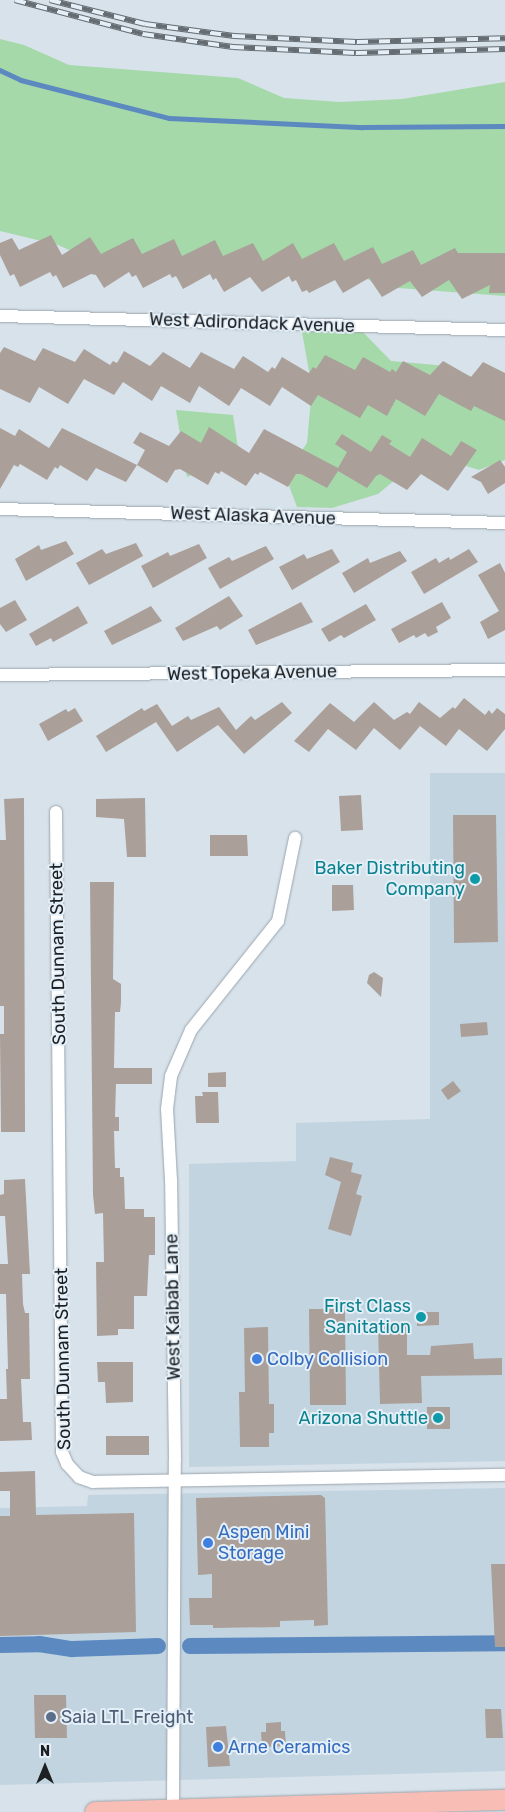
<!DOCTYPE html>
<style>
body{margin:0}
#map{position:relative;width:505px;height:1812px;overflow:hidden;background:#d7e2eb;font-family:Rubik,sans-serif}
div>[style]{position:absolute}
.built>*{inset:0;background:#c3d4e1}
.green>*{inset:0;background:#a5d9a9}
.stream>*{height:4.5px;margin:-2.25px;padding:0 2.25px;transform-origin:2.25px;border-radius:2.25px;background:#5c89c0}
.canal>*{height:16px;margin:-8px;padding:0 8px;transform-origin:8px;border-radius:8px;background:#5c89c0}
.building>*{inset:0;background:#ab9f99}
.roads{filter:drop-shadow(0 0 1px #9ba5ad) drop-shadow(0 0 1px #9ba5ad)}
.minor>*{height:12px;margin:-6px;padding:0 6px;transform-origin:6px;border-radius:6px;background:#fff}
.primary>*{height:20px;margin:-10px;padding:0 10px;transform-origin:10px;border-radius:10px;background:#f8beb5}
.rail>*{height:5.5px;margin-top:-2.75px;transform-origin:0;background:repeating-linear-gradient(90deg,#e4eff8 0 11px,#666d72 0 22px);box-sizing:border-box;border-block:1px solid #666d72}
.dots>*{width:14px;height:14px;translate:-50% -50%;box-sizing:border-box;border:2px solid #e4eff8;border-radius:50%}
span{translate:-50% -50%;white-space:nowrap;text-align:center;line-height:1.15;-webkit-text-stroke:4px #e4eff8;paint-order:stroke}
.street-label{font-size:18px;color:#1c2023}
.culture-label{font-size:18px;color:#0d838f}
.right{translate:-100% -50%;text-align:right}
.shop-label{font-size:18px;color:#366cbe}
.left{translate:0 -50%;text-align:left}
.service-label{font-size:18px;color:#4e5e75}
.north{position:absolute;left:20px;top:1742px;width:50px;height:50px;-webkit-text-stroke:4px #e4eff8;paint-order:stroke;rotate:0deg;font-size:14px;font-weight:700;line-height:20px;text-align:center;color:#1c2023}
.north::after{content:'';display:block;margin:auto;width:18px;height:22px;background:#1c2023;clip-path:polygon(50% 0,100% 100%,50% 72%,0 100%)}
</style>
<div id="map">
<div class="built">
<i style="clip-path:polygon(430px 773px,505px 773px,505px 1461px,189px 1467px,189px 1164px,296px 1161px,296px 1123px,430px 1119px)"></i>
<i style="clip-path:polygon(505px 1488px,505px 1771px,0 1785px,0 1508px,87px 1506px,88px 1495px)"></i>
</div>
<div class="green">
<i style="clip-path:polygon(0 39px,24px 45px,69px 65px,238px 78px,284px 98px,340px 102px,402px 99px,505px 82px,505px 296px,385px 287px,340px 267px,103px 265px,58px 245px,0 231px)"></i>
<i style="clip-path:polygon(300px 321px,357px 326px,391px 361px,447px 366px,493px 386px,505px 409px,505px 460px,479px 470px,450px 461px,409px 468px,378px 494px,332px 508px,297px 507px,285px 475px,307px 443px,312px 388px)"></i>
<i style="clip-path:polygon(176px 410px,233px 415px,239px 455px,187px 477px)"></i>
</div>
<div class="stream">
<i style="left:0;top:70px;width:23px;rotate:25deg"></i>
<i style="left:21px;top:80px;width:153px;rotate:14.4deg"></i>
<i style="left:169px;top:118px;width:194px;rotate:2.7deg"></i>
<i style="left:363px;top:127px;width:142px;rotate:-0.4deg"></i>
</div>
<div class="canal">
<i style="left:0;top:1645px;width:39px;rotate:-1deg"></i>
<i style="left:39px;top:1644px;width:33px;rotate:9deg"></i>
<i style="left:72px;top:1649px;width:86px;rotate:-2deg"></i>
<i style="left:190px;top:1646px;width:315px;rotate:-0.5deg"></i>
</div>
<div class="building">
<i style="clip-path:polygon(51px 235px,62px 255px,90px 237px,101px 254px,133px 238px,142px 254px,174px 239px,182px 256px,215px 240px,223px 256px,253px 243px,263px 261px,293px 243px,302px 259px,334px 243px,344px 261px,373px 247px,382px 264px,413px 250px,421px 265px,455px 248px,458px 253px,505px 253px,505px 293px,489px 293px,490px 285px,462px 299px,449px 280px,422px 297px,410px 281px,382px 297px,369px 278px,343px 293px,335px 280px,309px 293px,307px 290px,302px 292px,296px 280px,292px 282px,289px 276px,262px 292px,250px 277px,224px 292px,216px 278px,213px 280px,210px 274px,183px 289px,176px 276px,172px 278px,170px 274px,143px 288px,136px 275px,132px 277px,129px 272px,104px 288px,96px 275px,91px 274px,63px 288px,56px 275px,53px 277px,50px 272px,20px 287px,14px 274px,10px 276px,0 255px,0 243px,12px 238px,19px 250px)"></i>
<i style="clip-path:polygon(4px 347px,35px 361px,43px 348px,75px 362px,84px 349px,110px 365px,113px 361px,117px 363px,124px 351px,150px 366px,163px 352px,190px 368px,201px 352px,234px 369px,243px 356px,268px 372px,272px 367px,275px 369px,282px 357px,309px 373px,313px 367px,316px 369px,325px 355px,355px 370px,363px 357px,390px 372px,392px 369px,396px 372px,403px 361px,430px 375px,443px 361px,471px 377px,483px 362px,505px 373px,505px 421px,474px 406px,471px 411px,439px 394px,425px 416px,396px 399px,387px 416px,368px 405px,360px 418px,318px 395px,311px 406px,282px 387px,270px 406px,241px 388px,229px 406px,199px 386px,190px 403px,161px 386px,152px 401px,123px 382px,114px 395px,84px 379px,68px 404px,39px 387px,30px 403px,0 389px,0 353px)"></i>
<i style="clip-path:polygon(209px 427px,249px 453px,264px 429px,338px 468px,347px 452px,335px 444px,342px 434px,371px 452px,382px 435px,392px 441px,389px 444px,410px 457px,422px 438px,451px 456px,461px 441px,477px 450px,448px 491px,421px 474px,407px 490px,380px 474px,376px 476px,367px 488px,338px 471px,327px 488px,301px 474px,296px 474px,288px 487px,260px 472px,258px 475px,255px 473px,246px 486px,221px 471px,219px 474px,215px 472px,208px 485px,180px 469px,175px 470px,167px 483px,137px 465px,126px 482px,96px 468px,87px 481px,60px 465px,58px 469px,55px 467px,47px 480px,20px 464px,18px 467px,14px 465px,0 489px,0 428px,15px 436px,19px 429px,49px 448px,62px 428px,137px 465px,145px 450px,133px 443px,140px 432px,169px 446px,181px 431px,201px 443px)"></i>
<i style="clip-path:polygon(500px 460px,505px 467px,505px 483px,488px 494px,481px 482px,471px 477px)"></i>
<i style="clip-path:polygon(66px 541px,74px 554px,26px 581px,15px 559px,39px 545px,41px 550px)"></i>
<i style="clip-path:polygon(136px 543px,143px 556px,89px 585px,76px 563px,102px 549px,106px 554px)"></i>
<i style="clip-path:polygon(199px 544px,207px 558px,153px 588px,141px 566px,168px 552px,170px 556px)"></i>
<i style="clip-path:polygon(266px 546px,274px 559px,220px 589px,208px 568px,229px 557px,232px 561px)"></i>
<i style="clip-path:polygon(332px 549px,340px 562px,292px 590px,279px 567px,304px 554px,307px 559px)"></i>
<i style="clip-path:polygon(469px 549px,478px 562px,424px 594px,411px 572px,436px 558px,439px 563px,449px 557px,450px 560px)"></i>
<i style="clip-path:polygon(400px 551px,407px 561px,354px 593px,342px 573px,368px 558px,370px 563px)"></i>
<i style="clip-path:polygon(500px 563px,505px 573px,505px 630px,488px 639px,480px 622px,499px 611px,478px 575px)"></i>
<i style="clip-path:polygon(229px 596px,243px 616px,220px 630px,217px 626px,183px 641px,175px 628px)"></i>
<i style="clip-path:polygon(15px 600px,27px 620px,6px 632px,0 624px,0 608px)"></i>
<i style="clip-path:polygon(301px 602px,313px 622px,256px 645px,248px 630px)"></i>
<i style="clip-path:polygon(442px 602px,451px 618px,436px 627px,438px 632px,428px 637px,425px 633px,416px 638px,414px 635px,399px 643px,391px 629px)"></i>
<i style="clip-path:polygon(366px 604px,376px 620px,344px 638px,341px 635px,329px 642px,321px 629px)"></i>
<i style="clip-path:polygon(78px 606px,88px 623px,53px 642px,51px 638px,36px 646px,29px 634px)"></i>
<i style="clip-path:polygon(151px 606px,162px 621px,112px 645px,104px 631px)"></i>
<i style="clip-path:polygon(464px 698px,485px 715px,489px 710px,492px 714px,497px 708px,505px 714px,505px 729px,487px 751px,459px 729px,446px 746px,420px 726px,400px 750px,374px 728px,356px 750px,328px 729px,309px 752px,294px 741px,330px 703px,354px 722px,374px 702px,394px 720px,407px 712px,410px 714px,419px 702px,440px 718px,453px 707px,455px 709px)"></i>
<i style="clip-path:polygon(282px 702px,292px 713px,244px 754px,218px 725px,177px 752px,156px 722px,106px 752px,96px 736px,142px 708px,144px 711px,157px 704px,172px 726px,188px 716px,191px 720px,219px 707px,236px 730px,251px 716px,255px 720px)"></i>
<i style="clip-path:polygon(75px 708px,83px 721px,48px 741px,39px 724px,66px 709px,68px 712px)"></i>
<i style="clip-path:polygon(361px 795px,363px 830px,341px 831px,339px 796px)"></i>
<i style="clip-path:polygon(24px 798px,25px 1132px,1px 1132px,0 1034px,4px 1034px,4px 1006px,0 1006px,0 840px,6px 840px,4px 799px)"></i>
<i style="clip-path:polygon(145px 798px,146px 857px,127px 857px,124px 819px,96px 817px,96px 799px)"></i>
<i style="clip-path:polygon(453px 815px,496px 815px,498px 942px,454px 943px)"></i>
<i style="clip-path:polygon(210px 835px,247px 835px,248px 856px,210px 856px)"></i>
<i style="clip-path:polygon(90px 882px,114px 882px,113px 979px,121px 984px,121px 1002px,120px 1012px,115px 1012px,114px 1068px,152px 1068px,152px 1084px,116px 1084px,115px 1117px,119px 1117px,119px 1131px,114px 1131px,115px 1168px,120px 1168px,120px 1177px,124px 1177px,125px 1209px,144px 1209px,144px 1217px,155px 1217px,155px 1255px,149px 1255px,147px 1296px,134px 1296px,134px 1329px,118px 1329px,118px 1335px,97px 1336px,96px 1262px,104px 1262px,103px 1213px,95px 1214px,93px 1195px)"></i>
<i style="clip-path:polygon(332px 885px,353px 885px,354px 910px,332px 911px)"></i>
<i style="clip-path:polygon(374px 972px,383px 978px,381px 997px,367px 983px,369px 975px)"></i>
<i style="clip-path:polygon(487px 1022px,488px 1035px,461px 1037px,460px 1024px)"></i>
<i style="clip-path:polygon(226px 1072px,226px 1087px,208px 1087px,208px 1073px)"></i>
<i style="clip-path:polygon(453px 1081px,461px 1091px,448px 1100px,441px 1090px)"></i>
<i style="clip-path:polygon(202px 1092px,218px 1092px,219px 1123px,196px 1123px,195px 1096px,203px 1096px)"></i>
<i style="clip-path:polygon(330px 1157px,353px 1163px,351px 1172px,362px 1175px,356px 1194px,362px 1196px,351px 1236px,328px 1229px,341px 1182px,325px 1175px)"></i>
<i style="clip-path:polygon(25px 1179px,30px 1274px,22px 1274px,23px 1304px,25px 1313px,29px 1313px,30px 1379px,21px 1379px,23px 1422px,31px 1422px,32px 1440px,0 1441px,0 1399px,7px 1399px,6px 1369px,8px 1369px,6px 1294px,0 1294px,0 1264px,8px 1264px,5px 1216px,0 1216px,0 1195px,4px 1194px,4px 1180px)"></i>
<i style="clip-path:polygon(309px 1309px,345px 1309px,346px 1405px,310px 1405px)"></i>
<i style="clip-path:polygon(417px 1312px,439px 1312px,439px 1325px,417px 1326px)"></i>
<i style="clip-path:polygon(407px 1325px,407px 1355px,430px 1355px,431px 1346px,473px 1343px,474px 1359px,502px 1358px,502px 1375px,421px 1376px,422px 1403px,380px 1404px,378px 1326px)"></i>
<i style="clip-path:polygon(268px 1327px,269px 1404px,274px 1404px,274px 1433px,269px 1433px,269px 1447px,240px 1447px,239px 1392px,245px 1392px,244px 1328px)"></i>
<i style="clip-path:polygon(97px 1362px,133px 1362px,133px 1402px,106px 1403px,105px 1382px,98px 1382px)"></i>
<i style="clip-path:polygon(427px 1407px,450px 1407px,450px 1429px,427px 1429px)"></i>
<i style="clip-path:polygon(106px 1436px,149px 1436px,149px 1455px,106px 1455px)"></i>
<i style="clip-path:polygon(35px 1471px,36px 1515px,134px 1513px,136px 1632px,0 1636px,0 1516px,10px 1516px,10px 1491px,0 1491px,0 1472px)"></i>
<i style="clip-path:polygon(321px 1495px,325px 1498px,328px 1625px,314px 1626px,314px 1620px,280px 1621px,280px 1627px,213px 1628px,213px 1625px,190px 1625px,189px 1598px,212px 1598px,212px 1574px,198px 1575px,196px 1498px)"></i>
<i style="clip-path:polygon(491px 1564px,505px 1564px,505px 1647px,495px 1647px)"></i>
<i style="clip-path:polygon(34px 1695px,66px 1695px,67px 1738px,35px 1738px)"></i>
<i style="clip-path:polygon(485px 1709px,501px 1709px,503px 1738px,486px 1738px)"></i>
<i style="clip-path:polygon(281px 1722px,281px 1731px,285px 1731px,286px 1746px,262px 1747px,261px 1732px,266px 1732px,266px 1723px)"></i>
<i style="clip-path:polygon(226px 1726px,230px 1766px,208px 1767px,206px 1727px)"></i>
</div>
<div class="roads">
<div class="minor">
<i style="left:0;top:316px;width:505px;rotate:1.59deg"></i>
<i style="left:0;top:509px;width:505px;rotate:1.59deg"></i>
<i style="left:0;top:675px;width:505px;rotate:-0.57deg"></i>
<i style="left:56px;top:812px;width:640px;rotate:89.46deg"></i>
<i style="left:62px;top:1452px;width:13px;rotate:67deg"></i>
<i style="left:67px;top:1464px;width:18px;rotate:47deg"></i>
<i style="left:79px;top:1477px;width:15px;rotate:20deg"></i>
<i style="left:93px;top:1482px;width:412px;rotate:-1deg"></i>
<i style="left:173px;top:1810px;width:350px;rotate:-89.7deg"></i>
<i style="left:175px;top:1460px;width:280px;rotate:-90.8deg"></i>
<i style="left:171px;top:1180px;width:71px;rotate:-93.2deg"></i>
<i style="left:167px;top:1109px;width:33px;rotate:-83deg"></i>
<i style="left:171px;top:1076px;width:50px;rotate:-66.5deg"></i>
<i style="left:191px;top:1030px;width:139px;rotate:-51.4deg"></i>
<i style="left:278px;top:921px;width:85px;rotate:-78.4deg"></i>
</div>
<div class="primary">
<i style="left:95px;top:1812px;width:410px;rotate:-1.7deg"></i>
</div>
</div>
<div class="rail">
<i style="left:15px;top:0;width:132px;rotate:14.9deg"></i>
<i style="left:143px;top:34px;width:91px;rotate:8.2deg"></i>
<i style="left:233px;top:47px;width:123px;rotate:2.8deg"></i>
<i style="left:356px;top:53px;width:149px;rotate:-1.5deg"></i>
<i style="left:50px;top:0;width:98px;rotate:14.2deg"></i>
<i style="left:145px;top:24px;width:90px;rotate:7.7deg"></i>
<i style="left:234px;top:36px;width:123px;rotate:2.8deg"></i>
<i style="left:357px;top:42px;width:148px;rotate:-1.5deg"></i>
</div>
<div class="dots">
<i style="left:475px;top:879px;background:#0f9aa8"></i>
<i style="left:421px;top:1317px;background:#0f9aa8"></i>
<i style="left:257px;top:1359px;background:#3f7fe0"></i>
<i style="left:438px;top:1418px;background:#0f9aa8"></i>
<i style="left:208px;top:1543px;background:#3f7fe0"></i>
<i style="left:51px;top:1717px;background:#5c6f8a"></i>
<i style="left:218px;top:1747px;background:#3f7fe0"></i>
</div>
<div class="street-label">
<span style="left:252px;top:323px;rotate:2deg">West Adirondack Avenue</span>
<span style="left:253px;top:516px;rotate:2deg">West Alaska Avenue</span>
<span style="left:252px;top:673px;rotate:-1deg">West Topeka Avenue</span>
<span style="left:58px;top:954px;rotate:-91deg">South Dunnam Street</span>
<span style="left:173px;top:1307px;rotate:-91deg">West Kaibab Lane</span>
<span style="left:63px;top:1359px;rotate:-91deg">South Dunnam Street</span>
</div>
<div class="culture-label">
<span class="right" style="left:465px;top:879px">Baker Distributing<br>Company</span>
<span class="right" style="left:411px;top:1317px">First Class<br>Sanitation</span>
<span class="right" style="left:428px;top:1418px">Arizona Shuttle</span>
</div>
<div class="shop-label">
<span class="left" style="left:267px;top:1359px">Colby Collision</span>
<span class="left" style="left:218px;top:1543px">Aspen Mini<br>Storage</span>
<span class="left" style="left:228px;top:1747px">Arne Ceramics</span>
</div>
<div class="service-label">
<span class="left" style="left:61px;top:1717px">Saia LTL Freight</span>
</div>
<div class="north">N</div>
</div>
